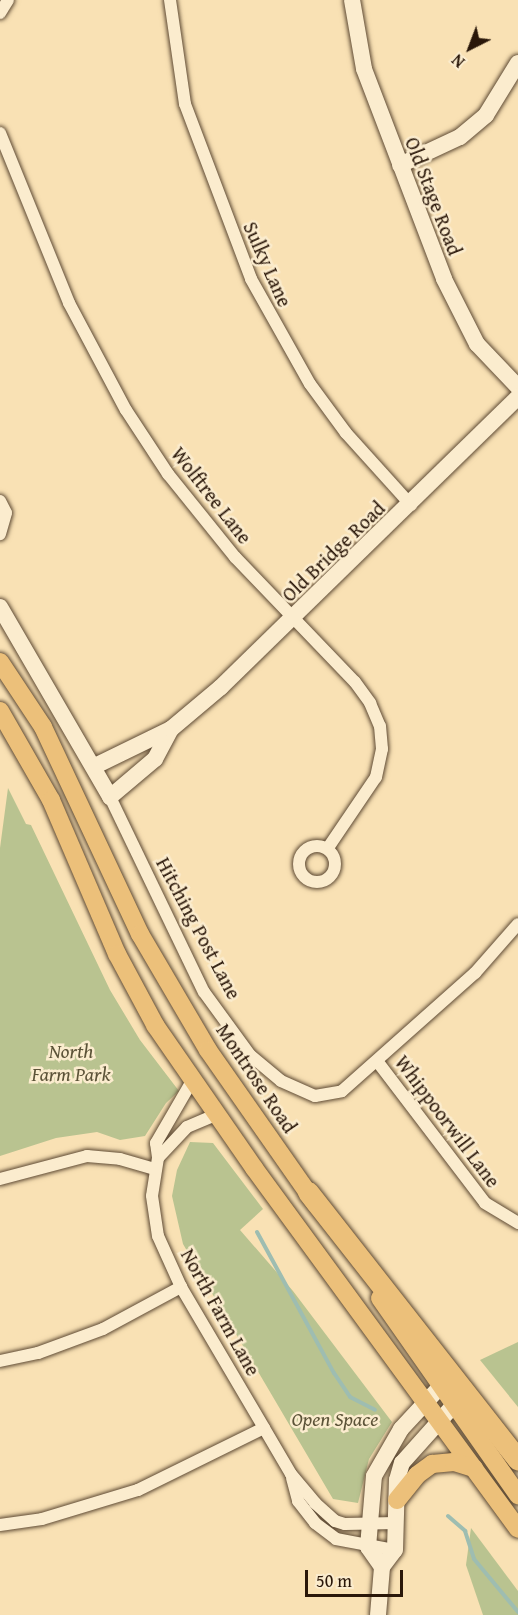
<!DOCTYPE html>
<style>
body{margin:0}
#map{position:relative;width:518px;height:1615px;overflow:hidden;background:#f9e1b4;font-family:"Gentium Book Plus",serif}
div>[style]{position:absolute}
.green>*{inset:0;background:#b9c390}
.stream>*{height:4px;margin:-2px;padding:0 2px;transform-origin:2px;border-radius:2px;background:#9ebdb1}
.roads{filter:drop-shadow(0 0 2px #5e4a34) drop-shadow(0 0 2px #5e4a34)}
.street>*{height:12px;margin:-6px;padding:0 6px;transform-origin:6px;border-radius:6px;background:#fbecce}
.street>.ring{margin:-6px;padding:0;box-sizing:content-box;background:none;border:12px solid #fbecce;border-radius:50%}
.secondary>*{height:16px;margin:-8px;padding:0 8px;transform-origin:8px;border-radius:8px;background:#fbecce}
.primary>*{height:18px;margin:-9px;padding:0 9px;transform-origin:9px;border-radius:9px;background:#ecc07a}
.highway>*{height:21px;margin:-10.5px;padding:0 10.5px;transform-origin:10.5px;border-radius:10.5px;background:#ecc07a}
span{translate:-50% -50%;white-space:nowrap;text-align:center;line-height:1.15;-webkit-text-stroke:5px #fbecce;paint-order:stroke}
.street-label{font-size:20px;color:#2a1709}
.park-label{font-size:20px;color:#5c5338;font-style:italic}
.north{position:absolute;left:440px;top:18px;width:60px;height:60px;-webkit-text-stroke:4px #fbecce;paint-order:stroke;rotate:222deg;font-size:16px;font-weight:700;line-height:24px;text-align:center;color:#2a1709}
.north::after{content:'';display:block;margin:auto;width:21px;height:27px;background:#2a1709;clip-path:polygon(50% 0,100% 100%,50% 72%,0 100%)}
.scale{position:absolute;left:305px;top:1570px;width:98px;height:27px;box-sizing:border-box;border:3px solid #2a1709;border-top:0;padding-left:8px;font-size:18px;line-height:21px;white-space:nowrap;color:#2a1709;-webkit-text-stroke:4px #fbecce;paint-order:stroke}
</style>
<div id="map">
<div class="green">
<i style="clip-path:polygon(8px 788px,26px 824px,31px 825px,110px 990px,140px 1040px,179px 1091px,166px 1103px,145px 1136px,120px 1140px,97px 1132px,56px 1138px,0 1156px,0 848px)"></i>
<i style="clip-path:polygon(190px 1142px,213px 1143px,263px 1209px,240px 1230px,293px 1291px,392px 1422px,369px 1459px,358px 1503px,333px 1499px,183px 1244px,172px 1196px,177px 1170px)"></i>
<i style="clip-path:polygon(518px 1342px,518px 1407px,480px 1360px)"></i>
<i style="clip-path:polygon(471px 1528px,518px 1591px,518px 1615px,483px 1615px,466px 1565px)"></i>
</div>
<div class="stream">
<i style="left:257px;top:1232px;width:161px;rotate:61.4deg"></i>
<i style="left:334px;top:1373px;width:29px;rotate:56deg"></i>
<i style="left:350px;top:1397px;width:28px;rotate:27deg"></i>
<i style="left:448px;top:1516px;width:23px;rotate:41deg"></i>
<i style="left:465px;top:1531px;width:29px;rotate:72deg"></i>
<i style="left:474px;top:1559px;width:69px;rotate:50.3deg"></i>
</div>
<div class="roads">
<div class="street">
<i style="left:170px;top:0;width:105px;rotate:81.8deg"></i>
<i style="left:185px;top:104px;width:187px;rotate:69.3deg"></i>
<i style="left:251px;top:279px;width:120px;rotate:60.7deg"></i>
<i style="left:310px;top:384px;width:61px;rotate:53.7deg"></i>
<i style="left:346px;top:433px;width:97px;rotate:47.9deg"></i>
<i style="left:0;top:13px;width:15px;rotate:-58deg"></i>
<i style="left:0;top:133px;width:183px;rotate:67.9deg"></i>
<i style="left:69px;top:303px;width:121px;rotate:62deg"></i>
<i style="left:126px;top:410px;width:77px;rotate:56.7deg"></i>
<i style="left:168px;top:474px;width:107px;rotate:51.1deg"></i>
<i style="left:235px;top:557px;width:173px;rotate:46.2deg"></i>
<i style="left:355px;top:682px;width:26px;rotate:54deg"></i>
<i style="left:370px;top:703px;width:25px;rotate:67deg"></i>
<i style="left:380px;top:726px;width:23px;rotate:85deg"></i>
<i style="left:382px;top:749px;width:29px;rotate:102deg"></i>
<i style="left:376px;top:777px;width:86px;rotate:124.1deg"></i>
<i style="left:0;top:501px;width:13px;rotate:63deg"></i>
<i style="left:6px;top:513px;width:22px;rotate:106deg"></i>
<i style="left:110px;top:797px;width:216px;rotate:64.3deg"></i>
<i style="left:204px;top:992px;width:78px;rotate:53.9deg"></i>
<i style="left:250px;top:1055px;width:40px;rotate:40deg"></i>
<i style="left:281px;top:1081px;width:37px;rotate:24deg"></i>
<i style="left:315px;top:1096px;width:27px;rotate:-10deg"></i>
<i style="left:342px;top:1091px;width:178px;rotate:-41.6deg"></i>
<i style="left:475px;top:973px;width:65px;rotate:-48.7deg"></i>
<i class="ring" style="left:299px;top:846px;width:24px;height:24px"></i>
<i style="left:377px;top:1061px;width:178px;rotate:52.7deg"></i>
<i style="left:485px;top:1203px;width:39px;rotate:31deg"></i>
<i style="left:192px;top:1081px;width:72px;rotate:120.1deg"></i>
<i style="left:156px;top:1143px;width:15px;rotate:82deg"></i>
<i style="left:158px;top:1158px;width:38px;rotate:99deg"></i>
<i style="left:152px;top:1196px;width:40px;rotate:81.5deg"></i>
<i style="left:158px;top:1236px;width:56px;rotate:65.7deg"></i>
<i style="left:181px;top:1287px;width:164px;rotate:59.5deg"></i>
<i style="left:264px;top:1428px;width:53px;rotate:59.6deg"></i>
<i style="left:291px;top:1474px;width:38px;rotate:50deg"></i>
<i style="left:315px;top:1503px;width:27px;rotate:42deg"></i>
<i style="left:335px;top:1521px;width:10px;rotate:17deg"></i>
<i style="left:345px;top:1524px;width:51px;rotate:-1.1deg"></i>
<i style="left:158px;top:1158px;width:42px;rotate:-46.9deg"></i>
<i style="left:187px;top:1127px;width:33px;rotate:-23deg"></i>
<i style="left:0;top:1179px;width:90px;rotate:-14.8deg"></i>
<i style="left:87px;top:1156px;width:33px;rotate:5deg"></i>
<i style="left:120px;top:1159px;width:36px;rotate:16deg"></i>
<i style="left:0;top:1361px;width:39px;rotate:-12deg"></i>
<i style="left:38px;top:1353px;width:69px;rotate:-20.3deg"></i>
<i style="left:103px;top:1329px;width:89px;rotate:-28.3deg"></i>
<i style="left:292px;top:1478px;width:24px;rotate:75deg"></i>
<i style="left:298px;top:1501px;width:28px;rotate:52deg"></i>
<i style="left:315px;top:1523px;width:26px;rotate:37deg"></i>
<i style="left:336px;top:1539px;width:60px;rotate:10.6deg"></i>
<i style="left:0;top:1525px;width:42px;rotate:-8.1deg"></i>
<i style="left:42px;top:1519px;width:100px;rotate:-16.8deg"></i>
<i style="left:138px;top:1490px;width:140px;rotate:-26.2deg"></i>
</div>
<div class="secondary">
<i style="left:352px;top:0;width:70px;rotate:80.1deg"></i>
<i style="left:364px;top:69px;width:225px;rotate:69.1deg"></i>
<i style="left:444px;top:279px;width:73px;rotate:63.1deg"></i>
<i style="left:477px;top:344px;width:59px;rotate:46.4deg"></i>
<i style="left:400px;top:165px;width:66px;rotate:-25deg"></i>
<i style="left:460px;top:137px;width:34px;rotate:-40deg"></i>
<i style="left:486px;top:115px;width:61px;rotate:-58.4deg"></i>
<i style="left:0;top:607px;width:220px;rotate:59.9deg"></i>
<i style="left:110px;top:797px;width:59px;rotate:-40.2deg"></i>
<i style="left:155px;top:759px;width:34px;rotate:-62deg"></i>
<i style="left:95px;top:766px;width:85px;rotate:-26deg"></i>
<i style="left:171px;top:729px;width:65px;rotate:-40deg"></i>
<i style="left:221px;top:687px;width:415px;rotate:-44.3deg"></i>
<i style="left:382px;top:1567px;width:24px;rotate:-125deg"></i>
<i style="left:368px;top:1547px;width:71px;rotate:-85.2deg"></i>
<i style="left:374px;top:1476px;width:54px;rotate:-60.1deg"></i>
<i style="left:401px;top:1429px;width:57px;rotate:-47.1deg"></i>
<i style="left:378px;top:1615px;width:48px;rotate:-85.2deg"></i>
<i style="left:382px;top:1567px;width:21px;rotate:-53deg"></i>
<i style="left:395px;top:1550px;width:70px;rotate:-88.4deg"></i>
<i style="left:397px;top:1480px;width:18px;rotate:-74deg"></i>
<i style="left:402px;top:1463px;width:76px;rotate:-48.2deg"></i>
</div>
<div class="primary">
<i style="left:0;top:662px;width:78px;rotate:56.5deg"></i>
<i style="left:43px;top:727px;width:229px;rotate:64.9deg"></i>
<i style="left:140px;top:934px;width:134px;rotate:59.6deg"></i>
<i style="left:208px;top:1050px;width:187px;rotate:55deg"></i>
<i style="left:0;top:711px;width:103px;rotate:60.2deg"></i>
<i style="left:51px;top:800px;width:168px;rotate:66.8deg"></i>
<i style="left:117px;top:954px;width:81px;rotate:61.8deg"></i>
<i style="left:155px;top:1025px;width:174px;rotate:55.3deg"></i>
<i style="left:254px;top:1168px;width:447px;rotate:53.8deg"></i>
<i style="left:380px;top:1298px;width:241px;rotate:55deg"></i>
<i style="left:397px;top:1500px;width:32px;rotate:-51deg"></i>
<i style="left:417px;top:1475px;width:19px;rotate:-36deg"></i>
<i style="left:432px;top:1464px;width:22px;rotate:-5deg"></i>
<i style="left:454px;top:1462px;width:21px;rotate:17deg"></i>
</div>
<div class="highway">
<i style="left:308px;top:1192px;width:340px;rotate:51.9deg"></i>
</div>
</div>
<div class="street-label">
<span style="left:434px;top:196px;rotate:69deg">Old Stage Road</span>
<span style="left:268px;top:264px;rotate:66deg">Sulky Lane</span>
<span style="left:212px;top:495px;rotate:52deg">Wolftree Lane</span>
<span style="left:333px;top:551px;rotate:-44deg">Old Bridge Road</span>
<span style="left:199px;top:928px;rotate:62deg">Hitching Post Lane</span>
<span style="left:257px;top:1078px;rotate:56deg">Montrose Road</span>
<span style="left:448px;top:1121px;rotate:53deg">Whippoorwill Lane</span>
<span style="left:221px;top:1312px;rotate:61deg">North Farm Lane</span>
</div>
<div class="park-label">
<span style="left:71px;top:1062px">North<br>Farm Park</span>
<span style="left:335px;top:1418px">Open Space</span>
</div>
<div class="north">N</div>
<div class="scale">50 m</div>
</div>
